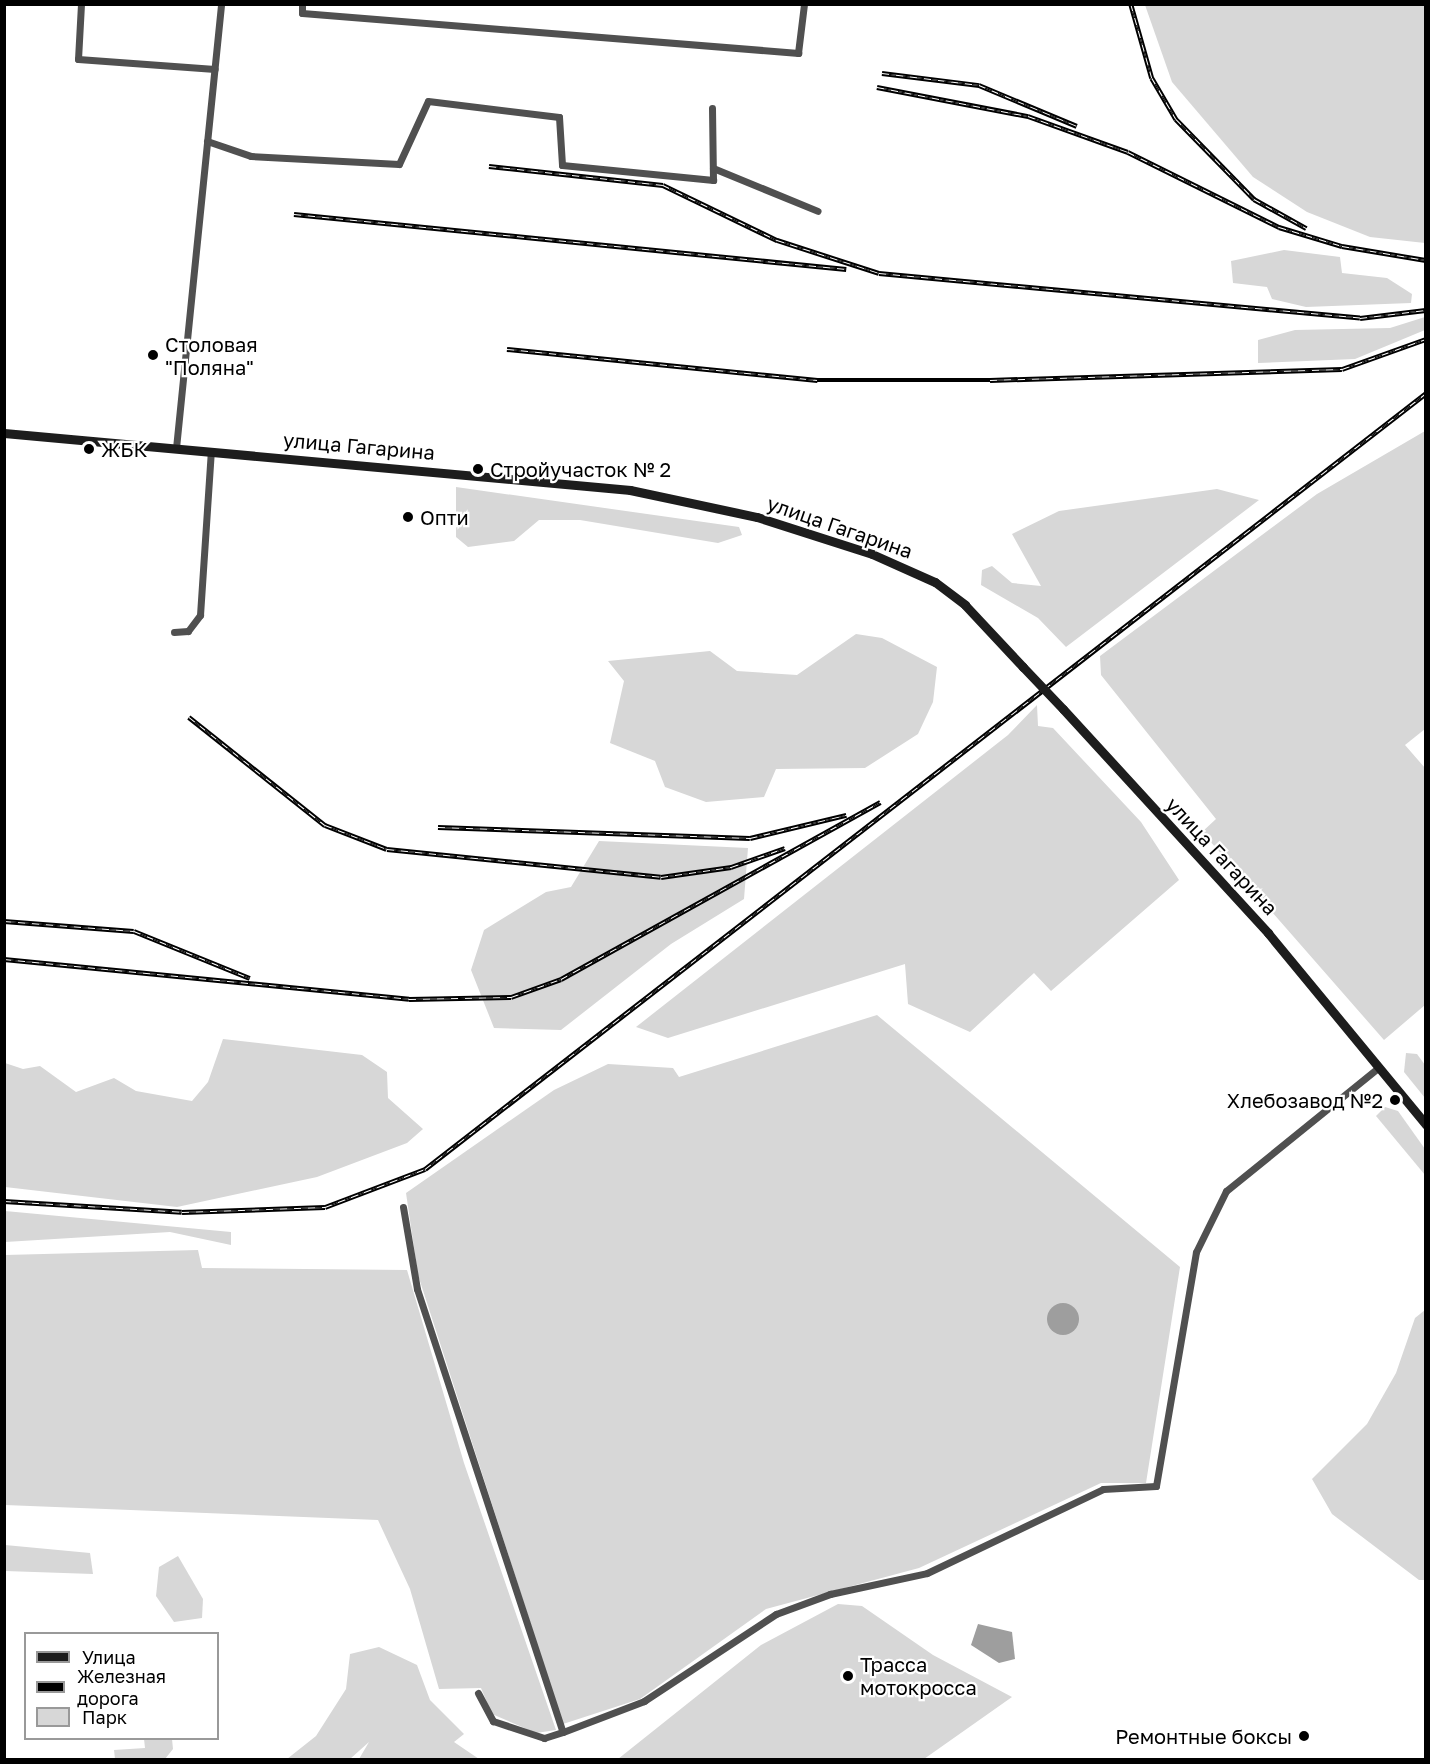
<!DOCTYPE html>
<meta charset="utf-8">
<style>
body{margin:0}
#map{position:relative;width:1430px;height:1764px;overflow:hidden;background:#fff;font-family:"Golos Text",sans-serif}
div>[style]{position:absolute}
.green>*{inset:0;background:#d7d7d7}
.water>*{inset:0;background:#9e9e9e}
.round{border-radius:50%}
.street>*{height:7px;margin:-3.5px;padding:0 3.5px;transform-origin:3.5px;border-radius:3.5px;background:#505050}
.secondary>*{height:9px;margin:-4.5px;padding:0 4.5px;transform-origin:4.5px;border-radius:4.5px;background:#1d1d1d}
.rail>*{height:4.5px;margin-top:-2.25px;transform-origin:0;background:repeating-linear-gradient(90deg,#fff 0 7px,#000 0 14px);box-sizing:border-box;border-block:2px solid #000}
.secondary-bridge>*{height:9px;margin:-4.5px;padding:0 4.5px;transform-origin:4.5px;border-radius:4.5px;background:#1d1d1d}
.dots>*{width:16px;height:16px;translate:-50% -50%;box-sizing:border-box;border:3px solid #fff;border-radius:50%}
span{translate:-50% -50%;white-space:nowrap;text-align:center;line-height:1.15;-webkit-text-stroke:4.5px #fff;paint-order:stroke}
.poi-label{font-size:20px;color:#000}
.left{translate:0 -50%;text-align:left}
.right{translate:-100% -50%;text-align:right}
.street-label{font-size:20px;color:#000}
.frame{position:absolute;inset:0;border:6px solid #000;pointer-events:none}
.legend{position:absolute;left:24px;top:1632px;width:195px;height:108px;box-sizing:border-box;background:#fff;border:2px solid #999;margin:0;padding:8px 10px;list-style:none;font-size:18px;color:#000}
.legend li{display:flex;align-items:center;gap:12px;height:30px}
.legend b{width:30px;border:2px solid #999}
</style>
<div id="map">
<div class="green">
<i style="clip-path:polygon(1145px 5px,1425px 5px,1425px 243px,1370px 237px,1307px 212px,1253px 177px,1172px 82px)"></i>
<i style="clip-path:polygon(1284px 250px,1340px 257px,1342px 273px,1387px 278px,1412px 294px,1411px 303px,1306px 307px,1272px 299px,1267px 287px,1233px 283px,1231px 261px)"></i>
<i style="clip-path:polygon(1425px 317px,1425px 330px,1355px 359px,1258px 363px,1258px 340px,1295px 330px,1390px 328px)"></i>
<i style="clip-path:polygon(1425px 431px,1425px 729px,1405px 745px,1425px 768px,1425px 1005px,1384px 1040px,1202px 832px,1216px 819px,1101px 675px,1100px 656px,1317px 494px)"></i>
<i style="clip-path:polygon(456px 487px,739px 527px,742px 535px,718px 543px,580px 520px,539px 520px,514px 541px,468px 547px,456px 537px)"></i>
<i style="clip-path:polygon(1217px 489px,1259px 500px,1066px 647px,1038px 618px,981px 585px,982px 570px,992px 566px,1012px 583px,1041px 586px,1012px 534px,1059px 511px)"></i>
<i style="clip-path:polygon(856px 634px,882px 638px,937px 667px,933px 702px,918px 734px,865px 768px,776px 769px,764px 797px,706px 802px,665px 787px,655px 761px,610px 743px,624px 681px,608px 661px,710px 651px,737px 671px,797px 675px)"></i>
<i style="clip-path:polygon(1037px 705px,1038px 726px,1053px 728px,1141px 822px,1179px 880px,1051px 991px,1034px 973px,970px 1032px,908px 1004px,905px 964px,668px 1038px,636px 1027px,1008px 735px)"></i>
<i style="clip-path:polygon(599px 841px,748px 848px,744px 899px,671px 944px,561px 1030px,494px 1028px,471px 970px,484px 930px,546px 892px,571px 887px)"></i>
<i style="clip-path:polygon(877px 1015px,1180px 1267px,1146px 1483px,1101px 1483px,919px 1568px,766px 1609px,640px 1699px,563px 1724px,418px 1275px,406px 1193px,554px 1090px,608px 1064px,673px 1068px,679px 1077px)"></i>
<i style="clip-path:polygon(223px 1039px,362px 1055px,387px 1072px,388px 1098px,423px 1129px,407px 1143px,317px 1177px,177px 1207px,5px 1187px,5px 1063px,23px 1069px,40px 1066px,76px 1092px,114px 1078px,136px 1091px,192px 1101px,208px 1082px)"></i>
<i style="clip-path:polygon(1406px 1053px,1417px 1054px,1425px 1065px,1425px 1098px,1404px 1072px)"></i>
<i style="clip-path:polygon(1385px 1107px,1398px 1111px,1425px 1149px,1425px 1175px,1376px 1116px)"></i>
<i style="clip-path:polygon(5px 1211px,231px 1232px,231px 1245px,170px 1232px,5px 1242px)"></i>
<i style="clip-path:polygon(198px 1250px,202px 1268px,407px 1270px,464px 1463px,556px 1730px,536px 1733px,492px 1714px,481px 1688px,439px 1689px,410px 1589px,378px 1520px,5px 1505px,5px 1255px)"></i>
<i style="clip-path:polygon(1425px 1310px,1426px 1580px,1419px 1580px,1332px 1514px,1312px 1479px,1367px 1424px,1396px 1373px,1415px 1318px)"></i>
<i style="clip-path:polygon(5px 1545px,90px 1553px,93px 1574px,5px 1571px)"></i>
<i style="clip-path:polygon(178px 1556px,203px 1599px,202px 1618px,174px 1622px,156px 1596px,159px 1567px)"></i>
<i style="clip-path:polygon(838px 1604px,862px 1606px,933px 1655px,1012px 1697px,924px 1759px,618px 1759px,761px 1645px)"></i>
<i style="clip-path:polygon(379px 1647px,417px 1665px,430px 1700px,464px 1734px,454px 1742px,479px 1759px,359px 1759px,369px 1742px,350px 1759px,287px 1759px,316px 1736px,346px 1689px,350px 1654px)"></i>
<i style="clip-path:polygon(144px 1739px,172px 1739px,173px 1749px,165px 1759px,115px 1759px,114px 1750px,145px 1748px)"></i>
</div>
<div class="water">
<i class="round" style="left:1047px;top:1303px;width:32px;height:32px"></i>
<i style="clip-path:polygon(978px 1624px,1012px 1632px,1015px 1659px,999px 1663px,971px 1645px)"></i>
</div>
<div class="street">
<i style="left:81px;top:4px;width:55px;rotate:93.1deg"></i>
<i style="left:78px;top:59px;width:137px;rotate:4.2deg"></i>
<i style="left:302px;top:4px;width:9px;rotate:90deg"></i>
<i style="left:302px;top:13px;width:498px;rotate:4.6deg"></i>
<i style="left:798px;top:53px;width:49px;rotate:-83deg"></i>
<i style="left:207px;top:141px;width:46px;rotate:18.8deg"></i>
<i style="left:251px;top:156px;width:148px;rotate:3.1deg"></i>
<i style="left:399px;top:164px;width:69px;rotate:-65.3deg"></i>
<i style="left:428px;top:101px;width:132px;rotate:7deg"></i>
<i style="left:559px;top:117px;width:48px;rotate:86.4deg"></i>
<i style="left:562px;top:165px;width:152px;rotate:5.7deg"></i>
<i style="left:713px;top:180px;width:72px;rotate:-90.8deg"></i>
<i style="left:713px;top:168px;width:113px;rotate:22.3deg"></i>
<i style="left:176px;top:448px;width:446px;rotate:-84.2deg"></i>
<i style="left:174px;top:632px;width:14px;rotate:-4deg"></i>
<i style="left:188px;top:631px;width:20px;rotate:-53deg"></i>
<i style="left:200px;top:615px;width:164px;rotate:-86.2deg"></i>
<i style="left:403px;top:1207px;width:83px;rotate:80.3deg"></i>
<i style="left:417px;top:1289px;width:466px;rotate:71.8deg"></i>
<i style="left:563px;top:1732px;width:87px;rotate:-20.9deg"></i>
<i style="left:644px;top:1701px;width:158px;rotate:-33.4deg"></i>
<i style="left:776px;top:1614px;width:58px;rotate:-20.3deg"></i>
<i style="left:830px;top:1594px;width:99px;rotate:-12.2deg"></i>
<i style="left:927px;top:1573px;width:195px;rotate:-25.5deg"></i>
<i style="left:1103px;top:1489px;width:53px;rotate:-3.2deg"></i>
<i style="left:1156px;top:1486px;width:237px;rotate:-80.3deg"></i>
<i style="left:1196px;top:1252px;width:68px;rotate:-63.8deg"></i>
<i style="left:1226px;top:1191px;width:197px;rotate:-39deg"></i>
<i style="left:478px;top:1693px;width:32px;rotate:62deg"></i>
<i style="left:493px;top:1721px;width:54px;rotate:18.4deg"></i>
<i style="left:544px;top:1738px;width:20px;rotate:-18deg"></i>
</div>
<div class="secondary">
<i style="left:4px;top:433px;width:629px;rotate:5.2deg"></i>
<i style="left:630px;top:490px;width:130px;rotate:12deg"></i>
<i style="left:757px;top:517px;width:121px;rotate:17.8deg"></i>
<i style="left:872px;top:554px;width:69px;rotate:24deg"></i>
<i style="left:935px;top:582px;width:38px;rotate:37deg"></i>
<i style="left:965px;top:605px;width:85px;rotate:46.9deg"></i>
<i style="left:1063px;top:709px;width:304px;rotate:47.5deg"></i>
<i style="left:1268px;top:933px;width:249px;rotate:50.5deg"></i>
</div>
<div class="rail">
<i style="left:1131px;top:4px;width:77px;rotate:74.2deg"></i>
<i style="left:1152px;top:78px;width:48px;rotate:59.7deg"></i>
<i style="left:1176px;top:119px;width:112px;rotate:45.7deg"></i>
<i style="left:1254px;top:199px;width:60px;rotate:29.1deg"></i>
<i style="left:882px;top:73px;width:98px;rotate:7.1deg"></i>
<i style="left:979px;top:85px;width:106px;rotate:22.7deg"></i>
<i style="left:877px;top:87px;width:154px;rotate:10.9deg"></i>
<i style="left:1028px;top:116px;width:106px;rotate:19.8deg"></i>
<i style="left:1128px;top:152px;width:169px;rotate:26.4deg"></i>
<i style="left:1279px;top:227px;width:66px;rotate:16.8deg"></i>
<i style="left:1342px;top:246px;width:85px;rotate:9.5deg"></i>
<i style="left:489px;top:166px;width:175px;rotate:6.2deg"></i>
<i style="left:663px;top:185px;width:127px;rotate:25.8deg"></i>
<i style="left:777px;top:240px;width:107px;rotate:17.9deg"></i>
<i style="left:879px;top:273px;width:483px;rotate:5.3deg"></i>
<i style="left:1360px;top:318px;width:66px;rotate:-6.9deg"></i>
<i style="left:294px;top:214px;width:555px;rotate:5.69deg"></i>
<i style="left:507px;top:349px;width:312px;rotate:5.7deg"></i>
<i style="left:817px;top:380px;width:173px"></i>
<i style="left:990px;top:380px;width:352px;rotate:-1.8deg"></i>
<i style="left:1342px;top:369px;width:89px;rotate:-19.7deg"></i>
<i style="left:189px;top:717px;width:174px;rotate:38.5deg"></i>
<i style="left:325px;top:825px;width:66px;rotate:21.2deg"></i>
<i style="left:387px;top:849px;width:275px;rotate:5.8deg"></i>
<i style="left:661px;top:877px;width:71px;rotate:-8.1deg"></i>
<i style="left:731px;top:867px;width:57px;rotate:-19.4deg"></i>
<i style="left:438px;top:827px;width:312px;rotate:2deg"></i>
<i style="left:750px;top:838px;width:99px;rotate:-13.5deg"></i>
<i style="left:4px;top:921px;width:130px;rotate:4.4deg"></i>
<i style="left:134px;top:931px;width:125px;rotate:22.1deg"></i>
<i style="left:4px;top:959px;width:407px;rotate:5.6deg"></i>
<i style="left:409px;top:999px;width:102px;rotate:-1.1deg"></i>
<i style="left:511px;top:997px;width:53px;rotate:-19.8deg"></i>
<i style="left:561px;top:979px;width:365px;rotate:-29deg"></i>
<i style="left:4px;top:1201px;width:178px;rotate:3.5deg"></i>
<i style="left:182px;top:1212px;width:143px;rotate:-2deg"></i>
<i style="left:325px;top:1207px;width:107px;rotate:-20.8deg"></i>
<i style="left:425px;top:1169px;width:1267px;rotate:-37.78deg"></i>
</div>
<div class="secondary-bridge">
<i style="left:1023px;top:667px;width:58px;rotate:46.4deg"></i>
</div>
<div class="dots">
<i style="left:153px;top:355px;background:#000"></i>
<i style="left:89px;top:449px;background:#000"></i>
<i style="left:478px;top:469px;background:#000"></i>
<i style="left:408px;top:517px;background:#000"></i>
<i style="left:1395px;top:1100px;background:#000"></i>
<i style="left:848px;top:1676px;background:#000"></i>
<i style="left:1304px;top:1736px;background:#000"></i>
</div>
<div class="poi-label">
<span class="left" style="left:165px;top:356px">Столовая<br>"Поляна"</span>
<span class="left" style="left:101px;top:449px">ЖБК</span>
<span class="left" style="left:490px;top:469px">Стройучасток № 2</span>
<span class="left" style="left:420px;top:517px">Опти</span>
<span class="right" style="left:1383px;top:1100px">Хлебозавод №2</span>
<span class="left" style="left:860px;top:1676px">Трасса<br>мотокросса</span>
<span class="right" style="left:1292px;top:1736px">Ремонтные боксы</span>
</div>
<div class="street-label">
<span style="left:359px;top:446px;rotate:5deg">улица Гагарина</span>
<span style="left:840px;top:527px;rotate:19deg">улица Гагарина</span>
<span style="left:1222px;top:856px;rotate:47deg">улица Гагарина</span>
</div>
<div class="frame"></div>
<ul class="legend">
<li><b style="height:8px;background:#1d1d1d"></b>Улица</li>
<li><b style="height:8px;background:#000"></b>Железная дорога</li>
<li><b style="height:16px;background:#d7d7d7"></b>Парк</li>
</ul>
</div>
